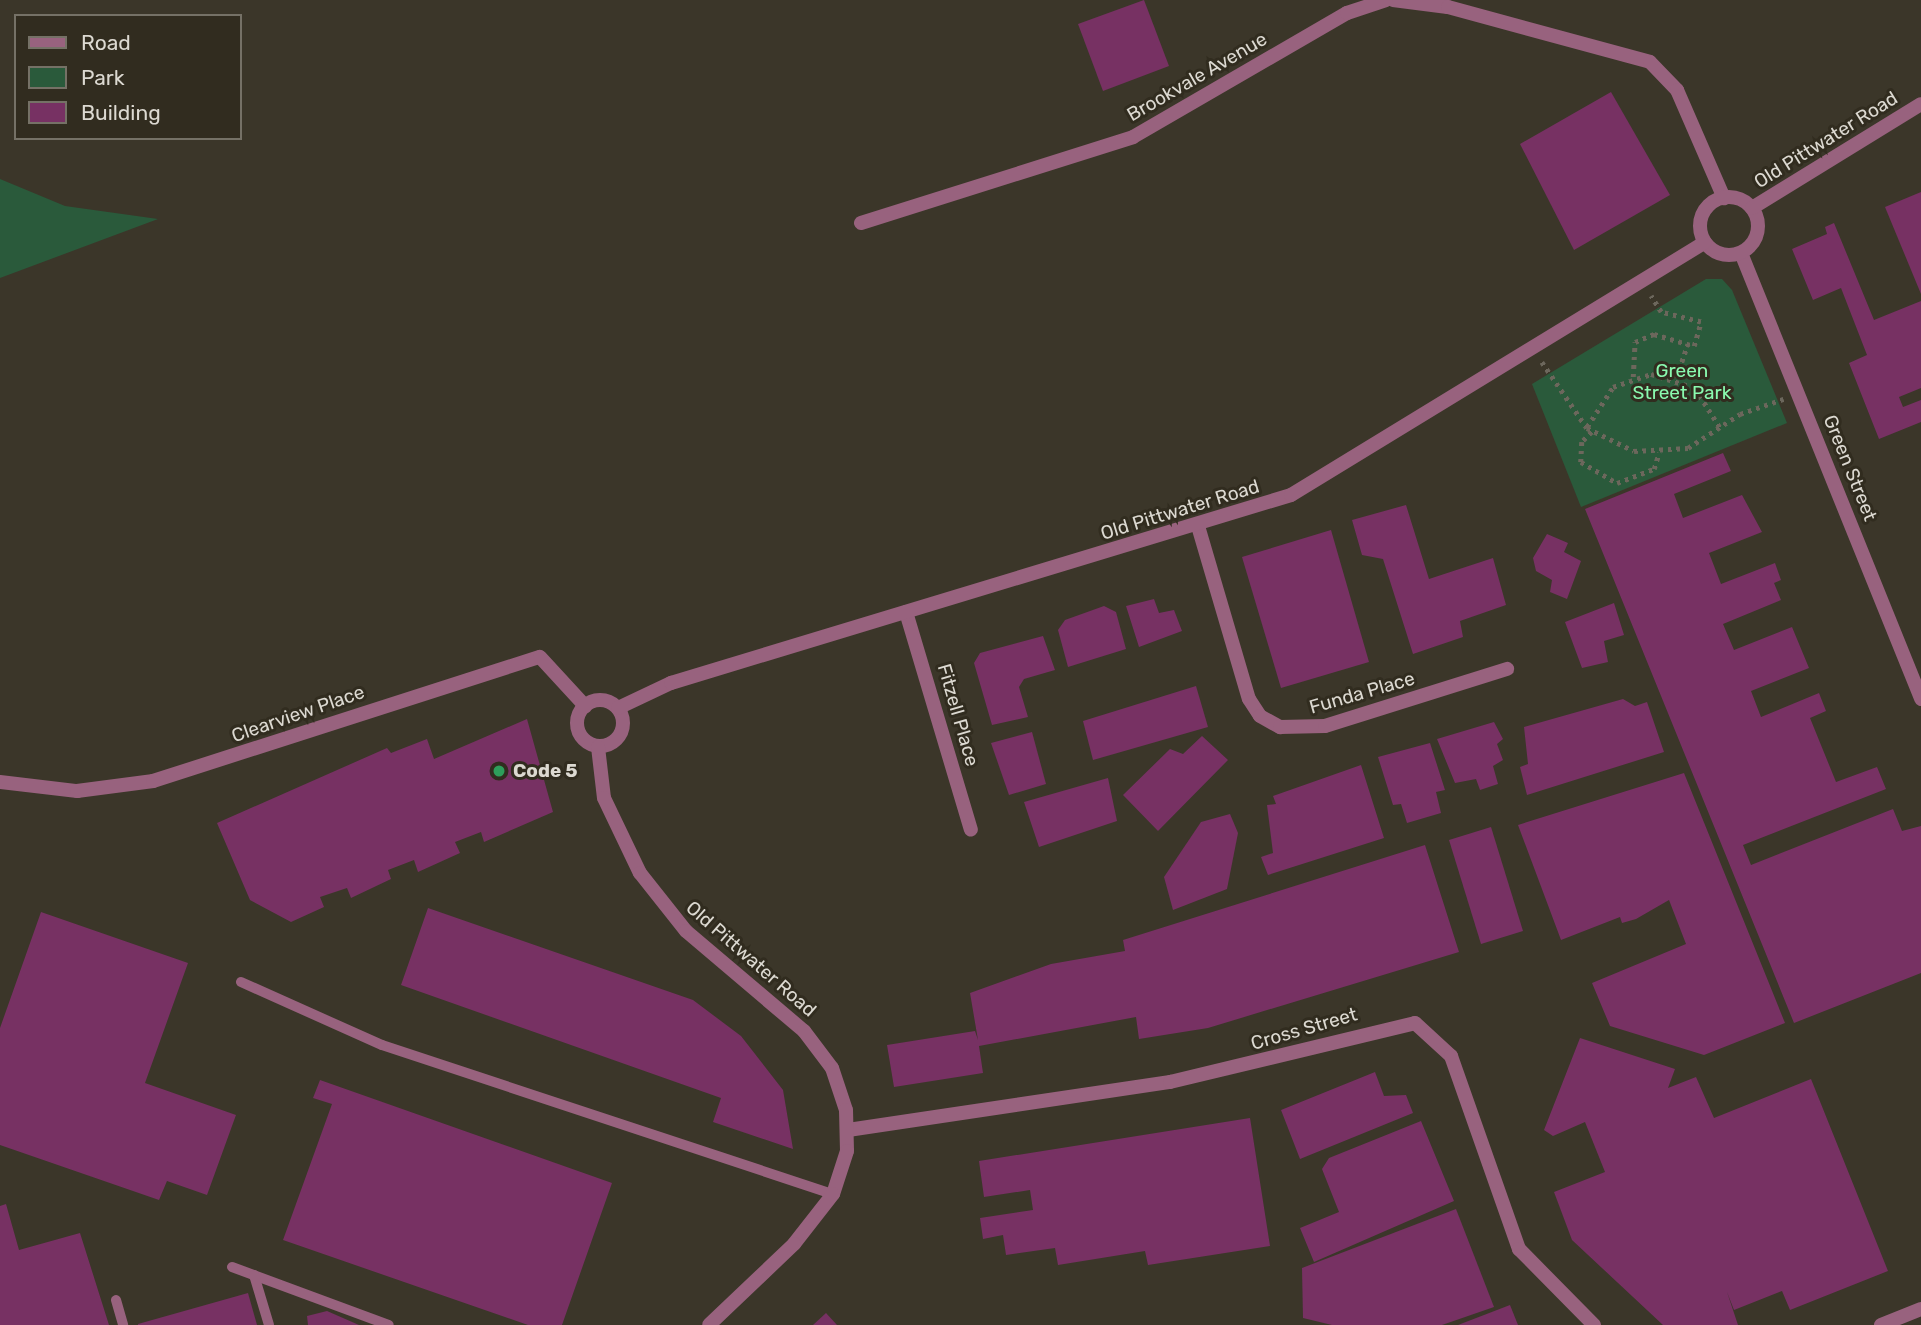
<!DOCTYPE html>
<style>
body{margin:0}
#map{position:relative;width:1921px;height:1325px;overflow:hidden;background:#3b3629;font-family:Rubik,sans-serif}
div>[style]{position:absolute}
.green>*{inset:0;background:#2a5a3b}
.building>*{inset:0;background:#773163}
.path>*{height:4.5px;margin-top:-2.25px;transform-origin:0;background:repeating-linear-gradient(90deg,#6c675c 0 3.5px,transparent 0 8.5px)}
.service>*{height:10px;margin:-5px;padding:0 5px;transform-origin:5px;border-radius:5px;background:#98627e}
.minor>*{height:14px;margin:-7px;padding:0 7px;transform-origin:7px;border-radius:7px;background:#98627e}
.tertiary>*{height:14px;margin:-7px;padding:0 7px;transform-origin:7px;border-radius:7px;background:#98627e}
.tertiary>.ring{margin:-7px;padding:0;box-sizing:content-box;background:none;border:14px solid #98627e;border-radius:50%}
.dots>*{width:19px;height:19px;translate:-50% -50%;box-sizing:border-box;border:4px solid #312c1f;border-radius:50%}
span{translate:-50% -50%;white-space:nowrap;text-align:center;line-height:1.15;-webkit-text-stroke:6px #312c1f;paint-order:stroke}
.street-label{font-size:19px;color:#dcd9d1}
.park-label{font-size:19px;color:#8afaaf}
.poi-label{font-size:19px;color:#dcd9d1;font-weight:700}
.left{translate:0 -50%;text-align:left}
.legend{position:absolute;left:14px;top:14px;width:228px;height:126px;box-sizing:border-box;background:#312c1f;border:2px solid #757166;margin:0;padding:9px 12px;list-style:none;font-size:21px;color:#dcd9d1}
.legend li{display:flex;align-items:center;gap:14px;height:35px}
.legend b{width:35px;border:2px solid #757166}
</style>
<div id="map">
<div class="green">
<i style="clip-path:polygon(0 179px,65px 206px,158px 219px,0 278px)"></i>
<i style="clip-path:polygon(1706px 279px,1722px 279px,1732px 290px,1787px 423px,1581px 507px,1532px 384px)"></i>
</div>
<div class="building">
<i style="clip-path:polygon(1144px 0,1169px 66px,1103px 91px,1078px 24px)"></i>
<i style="clip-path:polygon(1611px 92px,1670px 195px,1574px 250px,1520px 144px)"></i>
<i style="clip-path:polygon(1921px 192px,1921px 294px,1885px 207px)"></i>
<i style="clip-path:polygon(1834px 223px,1874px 320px,1921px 301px,1921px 388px,1899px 397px,1903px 407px,1921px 400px,1921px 422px,1879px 439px,1849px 363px,1867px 355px,1841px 288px,1813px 300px,1792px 249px,1827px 234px,1825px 227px)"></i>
<i style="clip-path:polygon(1723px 453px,1731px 471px,1674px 494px,1683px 518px,1742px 495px,1762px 532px,1709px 553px,1721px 584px,1775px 563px,1781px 580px,1774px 583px,1781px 600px,1723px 624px,1734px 650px,1792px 627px,1809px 668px,1751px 691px,1761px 717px,1819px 693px,1826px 711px,1810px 718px,1836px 782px,1877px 767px,1886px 789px,1743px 845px,1751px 865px,1893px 809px,1902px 831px,1921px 826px,1921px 973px,1794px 1023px,1585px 509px)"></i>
<i style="clip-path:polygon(1406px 505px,1429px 579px,1493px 558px,1506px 605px,1460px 621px,1463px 637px,1413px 654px,1383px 559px,1362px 555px,1352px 520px)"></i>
<i style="clip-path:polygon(1331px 530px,1369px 662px,1281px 688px,1242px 557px)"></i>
<i style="clip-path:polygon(1547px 534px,1568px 543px,1564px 552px,1581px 561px,1567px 599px,1550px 592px,1552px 580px,1536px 571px,1533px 558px)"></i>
<i style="clip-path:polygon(1154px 599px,1159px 613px,1174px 610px,1182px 631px,1139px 647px,1126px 606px)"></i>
<i style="clip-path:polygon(1614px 603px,1624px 635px,1604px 641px,1608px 662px,1582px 668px,1565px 622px)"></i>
<i style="clip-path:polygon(1104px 606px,1116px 612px,1126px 649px,1068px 667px,1058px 630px,1065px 620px)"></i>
<i style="clip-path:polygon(1043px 636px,1055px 670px,1024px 679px,1019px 687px,1028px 717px,992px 725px,974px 663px,980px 653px)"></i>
<i style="clip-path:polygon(1196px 686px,1208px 727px,1093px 760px,1083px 721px)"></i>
<i style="clip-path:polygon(1623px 699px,1635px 706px,1647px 702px,1664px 752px,1527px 795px,1520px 767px,1528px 764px,1524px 727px)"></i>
<i style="clip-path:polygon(527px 719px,553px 812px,484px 842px,481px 832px,455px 842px,460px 853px,418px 872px,414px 860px,388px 870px,391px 879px,351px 898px,347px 888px,320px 897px,324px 907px,291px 922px,250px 900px,217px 823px,387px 748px,391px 753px,427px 739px,434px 759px)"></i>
<i style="clip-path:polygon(1494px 722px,1503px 739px,1497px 744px,1503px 760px,1493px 766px,1498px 784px,1480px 790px,1476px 779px,1455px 783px,1437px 739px)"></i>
<i style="clip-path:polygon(1032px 732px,1046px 784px,1009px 795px,991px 743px)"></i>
<i style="clip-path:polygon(1202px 736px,1228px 760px,1158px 831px,1123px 795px,1170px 749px,1183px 754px)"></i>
<i style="clip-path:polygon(1430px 743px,1445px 790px,1436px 792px,1441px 813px,1407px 823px,1401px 804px,1393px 805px,1378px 757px)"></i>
<i style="clip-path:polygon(1361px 765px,1384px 838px,1268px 875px,1261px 857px,1273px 853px,1267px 805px,1276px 804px,1273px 796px)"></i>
<i style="clip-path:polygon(1684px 773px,1785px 1023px,1704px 1055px,1610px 1026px,1592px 983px,1686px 944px,1669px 900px,1636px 919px,1622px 923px,1620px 917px,1561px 940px,1518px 825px)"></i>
<i style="clip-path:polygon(1108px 778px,1117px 821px,1039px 847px,1024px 802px)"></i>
<i style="clip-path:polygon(1230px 814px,1238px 833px,1227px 889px,1173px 910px,1164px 877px,1201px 822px)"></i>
<i style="clip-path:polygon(1491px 827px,1523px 931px,1481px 944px,1449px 840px)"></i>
<i style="clip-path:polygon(1425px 845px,1459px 952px,1208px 1028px,1139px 1039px,1136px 1017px,979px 1046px,983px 1073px,894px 1087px,887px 1045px,975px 1031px,978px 1040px,970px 993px,1051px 964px,1125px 951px,1123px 940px)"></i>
<i style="clip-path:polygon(428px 908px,693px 1000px,741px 1036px,783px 1090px,793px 1149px,713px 1122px,721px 1098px,401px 985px)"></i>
<i style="clip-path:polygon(41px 912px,188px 963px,145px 1083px,236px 1115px,207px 1195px,167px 1181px,159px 1200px,0 1145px,0 1028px)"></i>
<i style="clip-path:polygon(1580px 1038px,1675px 1069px,1668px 1088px,1696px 1077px,1714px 1118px,1811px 1079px,1888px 1271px,1790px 1310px,1782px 1291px,1734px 1310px,1727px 1292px,1738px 1325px,1663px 1325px,1572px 1240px,1554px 1192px,1605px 1172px,1585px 1122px,1553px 1136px,1544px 1130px)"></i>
<i style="clip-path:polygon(1375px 1072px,1384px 1096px,1406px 1095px,1413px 1113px,1300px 1159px,1281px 1110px)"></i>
<i style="clip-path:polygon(320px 1080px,612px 1183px,562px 1325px,528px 1325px,283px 1240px,332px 1104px,313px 1098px)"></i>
<i style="clip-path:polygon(1250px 1118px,1270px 1246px,1148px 1265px,1145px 1251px,1058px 1265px,1055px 1248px,1006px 1255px,1003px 1235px,983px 1239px,980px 1218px,1033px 1210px,1030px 1190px,984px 1197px,979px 1161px)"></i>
<i style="clip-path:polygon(1421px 1121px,1454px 1201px,1314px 1262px,1300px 1228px,1339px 1212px,1322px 1169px,1329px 1158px)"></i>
<i style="clip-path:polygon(6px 1204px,19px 1250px,80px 1233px,109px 1325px,0 1325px,0 1206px)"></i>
<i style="clip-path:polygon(1456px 1209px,1494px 1307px,1442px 1325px,1332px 1325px,1303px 1318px,1302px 1268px)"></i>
<i style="clip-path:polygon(248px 1293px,257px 1325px,138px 1325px,138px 1324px)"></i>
<i style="clip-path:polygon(1510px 1305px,1518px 1325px,1458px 1325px)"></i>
<i style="clip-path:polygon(327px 1311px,359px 1325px,308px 1325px,307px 1316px)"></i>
<i style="clip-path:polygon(826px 1313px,837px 1325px,813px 1325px)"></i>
</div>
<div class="path">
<i style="left:1542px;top:362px;width:80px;rotate:55.7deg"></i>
<i style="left:1587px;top:428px;width:52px;rotate:26.1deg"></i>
<i style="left:1634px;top:451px;width:54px;rotate:-3.2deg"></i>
<i style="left:1688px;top:448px;width:62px;rotate:-33.2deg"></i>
<i style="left:1740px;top:414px;width:46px;rotate:-19.2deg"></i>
<i style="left:1633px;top:377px;width:35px;rotate:-87deg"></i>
<i style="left:1635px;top:342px;width:21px;rotate:-23deg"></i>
<i style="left:1654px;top:334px;width:42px;rotate:16.7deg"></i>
<i style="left:1694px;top:346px;width:25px;rotate:-74deg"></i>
<i style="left:1701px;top:322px;width:41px;rotate:-166deg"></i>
<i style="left:1661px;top:312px;width:19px;rotate:-122deg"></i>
<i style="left:1676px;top:378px;width:36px;rotate:-71deg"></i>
<i style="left:1587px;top:427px;width:48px;rotate:-57deg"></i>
<i style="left:1613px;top:387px;width:40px;rotate:-18.9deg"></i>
<i style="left:1651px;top:374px;width:46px;rotate:17.7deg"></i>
<i style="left:1695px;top:388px;width:49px;rotate:57.6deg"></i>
<i style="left:1592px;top:432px;width:14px;rotate:135deg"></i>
<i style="left:1582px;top:442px;width:20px;rotate:93deg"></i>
<i style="left:1581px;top:462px;width:42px;rotate:30.3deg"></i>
<i style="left:1617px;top:483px;width:40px;rotate:-21deg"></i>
<i style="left:1654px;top:469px;width:17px;rotate:-73deg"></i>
</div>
<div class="service">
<i style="left:241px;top:982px;width:154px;rotate:24.1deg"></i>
<i style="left:382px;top:1045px;width:475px;rotate:18.3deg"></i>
<i style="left:232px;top:1267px;width:167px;rotate:20.3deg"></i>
<i style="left:254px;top:1275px;width:52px;rotate:73.3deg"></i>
<i style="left:116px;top:1300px;width:26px;rotate:74deg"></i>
</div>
<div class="minor">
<i style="left:1393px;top:0;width:55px;rotate:7.3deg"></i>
<i style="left:1448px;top:7px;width:209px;rotate:15.2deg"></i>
<i style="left:1650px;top:62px;width:39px;rotate:46deg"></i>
<i style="left:1677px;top:90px;width:118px;rotate:66.5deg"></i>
<i style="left:861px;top:223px;width:285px;rotate:-17.5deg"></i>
<i style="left:1133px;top:137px;width:247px;rotate:-30.1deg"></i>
<i style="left:1347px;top:13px;width:41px;rotate:-18.4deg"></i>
<i style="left:1741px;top:253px;width:481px;rotate:68deg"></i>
<i style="left:1198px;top:526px;width:180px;rotate:73.6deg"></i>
<i style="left:1249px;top:699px;width:20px;rotate:57deg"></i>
<i style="left:1260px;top:716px;width:23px;rotate:29deg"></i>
<i style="left:1280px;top:727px;width:45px;rotate:-1.3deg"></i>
<i style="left:1325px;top:726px;width:191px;rotate:-17.4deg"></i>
<i style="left:906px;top:612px;width:227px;rotate:73.4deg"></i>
<i style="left:0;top:782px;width:78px;rotate:6.7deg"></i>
<i style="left:77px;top:791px;width:77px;rotate:-7.5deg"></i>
<i style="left:153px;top:781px;width:406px;rotate:-17.8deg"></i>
<i style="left:540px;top:657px;width:67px;rotate:47.4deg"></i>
<i style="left:848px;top:1130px;width:326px;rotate:-8.5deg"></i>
<i style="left:1170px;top:1082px;width:252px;rotate:-13.5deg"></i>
<i style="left:1415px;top:1023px;width:49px;rotate:42.5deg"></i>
<i style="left:1451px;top:1056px;width:205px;rotate:70.6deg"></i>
<i style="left:1519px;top:1249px;width:107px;rotate:45.4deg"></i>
<i style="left:1881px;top:1325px;width:43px;rotate:-21.8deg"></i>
</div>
<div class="tertiary">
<i class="ring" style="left:1700px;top:197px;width:44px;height:44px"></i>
<i style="left:1752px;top:208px;width:198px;rotate:-31.6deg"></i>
<i class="ring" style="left:577px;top:700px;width:32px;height:32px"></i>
<i style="left:618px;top:708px;width:59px;rotate:-25.3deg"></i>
<i style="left:671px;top:683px;width:648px;rotate:-16.87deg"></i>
<i style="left:1291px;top:495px;width:485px;rotate:-31.4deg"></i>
<i style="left:598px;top:747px;width:51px;rotate:83.3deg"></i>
<i style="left:604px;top:798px;width:83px;rotate:64.4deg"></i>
<i style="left:640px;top:873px;width:74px;rotate:51.6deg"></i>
<i style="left:686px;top:931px;width:155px;rotate:40.3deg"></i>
<i style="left:804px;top:1031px;width:46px;rotate:52.9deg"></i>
<i style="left:832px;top:1068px;width:44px;rotate:71.6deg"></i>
<i style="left:846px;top:1110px;width:41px;rotate:88.6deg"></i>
<i style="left:847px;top:1151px;width:45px;rotate:108deg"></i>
<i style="left:833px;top:1194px;width:63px;rotate:128deg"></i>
<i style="left:794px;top:1244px;width:117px;rotate:136.4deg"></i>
</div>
<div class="dots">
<i style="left:499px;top:771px;background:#2e9e5b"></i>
</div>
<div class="street-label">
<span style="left:1197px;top:77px;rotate:-30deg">Brookvale Avenue</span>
<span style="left:1826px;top:140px;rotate:-32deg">Old Pittwater Road</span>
<span style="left:1850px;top:468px;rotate:68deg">Green Street</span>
<span style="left:1180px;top:510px;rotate:-17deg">Old Pittwater Road</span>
<span style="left:1362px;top:693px;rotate:-16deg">Funda Place</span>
<span style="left:298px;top:714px;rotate:-19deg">Clearview Place</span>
<span style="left:958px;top:715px;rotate:74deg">Fitzell Place</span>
<span style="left:751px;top:959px;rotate:41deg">Old Pittwater Road</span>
<span style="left:1304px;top:1029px;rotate:-16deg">Cross Street</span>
</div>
<div class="park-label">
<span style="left:1682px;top:382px">Green<br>Street Park</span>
</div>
<div class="poi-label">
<span class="left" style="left:513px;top:771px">Code 5</span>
</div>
<ul class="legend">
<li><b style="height:9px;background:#98627e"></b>Road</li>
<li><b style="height:19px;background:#2a5a3b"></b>Park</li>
<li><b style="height:19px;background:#773163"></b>Building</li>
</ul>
</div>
